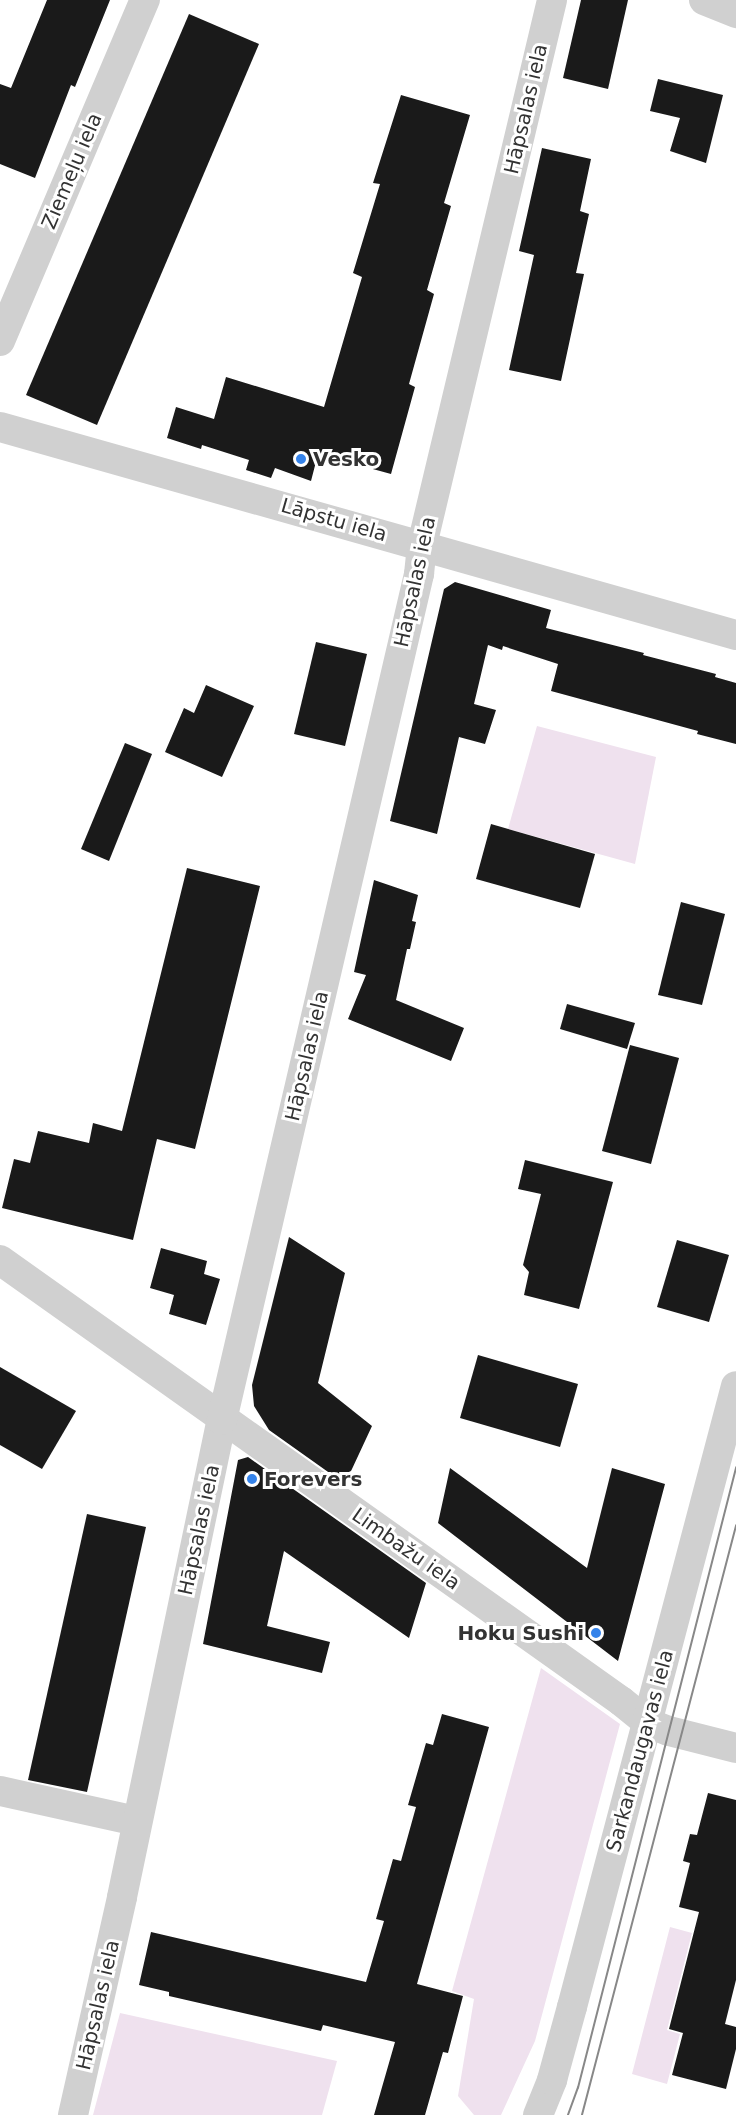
<!DOCTYPE html>
<meta charset="utf-8">
<style>
body{margin:0}
#map{position:relative;width:736px;height:2115px;overflow:hidden;background:#fff;font-family:"DejaVu Sans",sans-serif}
div>[style]{position:absolute}
.green>*{inset:0;background:#efe1ee}
.building>*{inset:0;background:#1a1a1a}
.street>*{height:30px;margin:-15px;padding:0 15px;transform-origin:15px;border-radius:15px;background:#d0d0d0}
.tram>*{height:1.5px;margin:-0.75px;padding:0 0.75px;transform-origin:0.75px;border-radius:0.75px;background:#888}
.dots>*{width:16px;height:16px;translate:-50% -50%;box-sizing:border-box;border:3px solid #fff;border-radius:50%}
span{translate:-50% -50%;white-space:nowrap;text-align:center;line-height:1.15;-webkit-text-stroke:6px #fff;paint-order:stroke}
.street-label{font-size:20px;color:#333}
.poi-label{font-size:20px;color:#333;font-weight:700}
.left{translate:0 -50%;text-align:left}
.right{translate:-100% -50%;text-align:right}
</style>
<div id="map">
<div class="green">
<i style="clip-path:polygon(537px 726px,656px 757px,635px 864px,508px 829px)"></i>
<i style="clip-path:polygon(541px 1668px,620px 1724px,535px 2041px,501px 2115px,474px 2115px,458px 2096px,474px 1999px,452px 1991px)"></i>
<i style="clip-path:polygon(670px 1927px,692px 1933px,667px 2030px,680px 2034px,667px 2084px,632px 2074px)"></i>
<i style="clip-path:polygon(120px 2013px,337px 2061px,322px 2115px,93px 2115px)"></i>
</div>
<div class="building">
<i style="clip-path:polygon(47px 0,110px 0,75px 87px,71px 85px,35px 178px,0 164px,0 84px,11px 88px)"></i>
<i style="clip-path:polygon(581px 0,628px 0,608px 89px,563px 78px)"></i>
<i style="clip-path:polygon(189px 14px,259px 44px,97px 425px,26px 395px)"></i>
<i style="clip-path:polygon(658px 79px,723px 95px,706px 163px,670px 151px,680px 118px,650px 111px)"></i>
<i style="clip-path:polygon(401px 95px,470px 115px,444px 203px,451px 206px,427px 290px,434px 294px,409px 384px,415px 387px,391px 474px,318px 454px,311px 481px,275px 468px,271px 478px,246px 470px,249px 460px,202px 445px,201px 449px,167px 438px,176px 407px,214px 419px,226px 377px,324px 407px,362px 277px,353px 273px,380px 184px,373px 183px)"></i>
<i style="clip-path:polygon(542px 148px,591px 159px,580px 211px,589px 214px,576px 273px,584px 274px,561px 381px,509px 370px,534px 255px,519px 251px)"></i>
<i style="clip-path:polygon(455px 582px,551px 610px,546px 628px,644px 653px,643px 655px,716px 674px,715px 677px,736px 683px,736px 744px,697px 734px,698px 731px,551px 691px,558px 664px,503px 646px,502px 650px,488px 645px,474px 704px,496px 710px,485px 744px,459px 737px,437px 834px,390px 821px,444px 589px)"></i>
<i style="clip-path:polygon(316px 642px,367px 654px,345px 746px,294px 734px)"></i>
<i style="clip-path:polygon(206px 685px,254px 706px,222px 777px,165px 752px,184px 708px,194px 713px)"></i>
<i style="clip-path:polygon(125px 743px,152px 754px,109px 861px,81px 849px)"></i>
<i style="clip-path:polygon(491px 824px,595px 854px,580px 908px,476px 879px)"></i>
<i style="clip-path:polygon(187px 868px,260px 886px,195px 1149px,157px 1139px,133px 1240px,2px 1208px,14px 1159px,30px 1163px,38px 1131px,89px 1143px,93px 1123px,122px 1131px)"></i>
<i style="clip-path:polygon(374px 880px,418px 895px,412px 921px,416px 922px,410px 949px,407px 949px,396px 1000px,464px 1028px,451px 1061px,348px 1019px,366px 975px,354px 972px)"></i>
<i style="clip-path:polygon(681px 902px,725px 914px,702px 1005px,658px 995px)"></i>
<i style="clip-path:polygon(567px 1004px,635px 1023px,627px 1049px,560px 1029px)"></i>
<i style="clip-path:polygon(630px 1045px,679px 1058px,651px 1164px,602px 1151px)"></i>
<i style="clip-path:polygon(525px 1160px,613px 1182px,579px 1309px,524px 1295px,529px 1272px,523px 1265px,541px 1194px,518px 1189px)"></i>
<i style="clip-path:polygon(289px 1237px,345px 1273px,318px 1383px,372px 1426px,345px 1484px,269px 1430px,254px 1406px,252px 1385px)"></i>
<i style="clip-path:polygon(677px 1240px,729px 1255px,709px 1322px,657px 1307px)"></i>
<i style="clip-path:polygon(161px 1248px,207px 1261px,204px 1274px,220px 1279px,206px 1325px,169px 1314px,174px 1295px,150px 1288px)"></i>
<i style="clip-path:polygon(478px 1355px,578px 1384px,560px 1447px,460px 1418px)"></i>
<i style="clip-path:polygon(0 1367px,76px 1411px,42px 1469px,0 1445px)"></i>
<i style="clip-path:polygon(248px 1457px,426px 1583px,409px 1638px,284px 1551px,267px 1626px,330px 1642px,322px 1673px,203px 1644px,238px 1460px)"></i>
<i style="clip-path:polygon(450px 1468px,587px 1568px,612px 1468px,665px 1484px,618px 1661px,438px 1523px)"></i>
<i style="clip-path:polygon(87px 1514px,146px 1527px,87px 1792px,28px 1780px)"></i>
<i style="clip-path:polygon(442px 1714px,489px 1727px,417px 1984px,463px 1996px,448px 2053px,443px 2052px,425px 2115px,374px 2115px,395px 2042px,323px 2025px,321px 2031px,169px 1996px,169px 1992px,139px 1985px,151px 1932px,366px 1982px,384px 1921px,376px 1919px,393px 1859px,401px 1861px,416px 1807px,408px 1805px,426px 1743px,433px 1745px)"></i>
<i style="clip-path:polygon(708px 1793px,736px 1800px,736px 1980px,725px 2024px,736px 2027px,736px 2049px,726px 2089px,672px 2075px,683px 2033px,669px 2029px,699px 1912px,679px 1907px,690px 1863px,683px 1861px,690px 1834px,697px 1835px)"></i>
</div>
<div class="street">
<i style="left:704px;top:0;width:35px;rotate:22deg"></i>
<i style="left:0;top:341px;width:371px;rotate:-67deg"></i>
<i style="left:0;top:427px;width:765px;rotate:15.78deg"></i>
<i style="left:0;top:1260px;width:762px;rotate:35.38deg"></i>
<i style="left:621px;top:1701px;width:35px;rotate:39deg"></i>
<i style="left:648px;top:1723px;width:22px;rotate:21deg"></i>
<i style="left:669px;top:1731px;width:69px;rotate:14.2deg"></i>
<i style="left:0;top:1791px;width:139px;rotate:12.4deg"></i>
<i style="left:73px;top:2115px;width:223px;rotate:-77.3deg"></i>
<i style="left:122px;top:1897px;width:487px;rotate:-78.2deg"></i>
<i style="left:222px;top:1420px;width:869px;rotate:-76.89deg"></i>
<i style="left:419px;top:574px;width:29px;rotate:-84deg"></i>
<i style="left:422px;top:545px;width:560px;rotate:-76.58deg"></i>
<i style="left:538px;top:2115px;width:38px;rotate:-68deg"></i>
<i style="left:552px;top:2080px;width:76px;rotate:-74.7deg"></i>
<i style="left:572px;top:2007px;width:642px;rotate:-75.21deg"></i>
</div>
<div class="tram">
<i style="left:568px;top:2115px;width:29px;rotate:-70deg"></i>
<i style="left:578px;top:2088px;width:640px;rotate:-75.7deg"></i>
<i style="left:582px;top:2115px;width:609px;rotate:-75.35deg"></i>
</div>
<div class="dots">
<i style="left:301px;top:459px;background:#3583ea"></i>
<i style="left:252px;top:1479px;background:#3583ea"></i>
<i style="left:596px;top:1633px;background:#3583ea"></i>
</div>
<div class="street-label">
<span style="left:526px;top:109px;rotate:-77deg">Hāpsalas iela</span>
<span style="left:72px;top:171px;rotate:-67deg">Ziemeļu iela</span>
<span style="left:334px;top:520px;rotate:16deg">Lāpstu iela</span>
<span style="left:415px;top:582px;rotate:-78deg">Hāpsalas iela</span>
<span style="left:307px;top:1056px;rotate:-77deg">Hāpsalas iela</span>
<span style="left:199px;top:1530px;rotate:-78deg">Hāpsalas iela</span>
<span style="left:406px;top:1549px;rotate:35deg">Limbažu iela</span>
<span style="left:640px;top:1751px;rotate:-75deg">Sarkandaugavas iela</span>
<span style="left:98px;top:2005px;rotate:-77deg">Hāpsalas iela</span>
</div>
<div class="poi-label">
<span class="left" style="left:313px;top:459px">Vesko</span>
<span class="left" style="left:264px;top:1479px">Forevers</span>
<span class="right" style="left:584px;top:1633px">Hoku Sushi</span>
</div>
</div>
